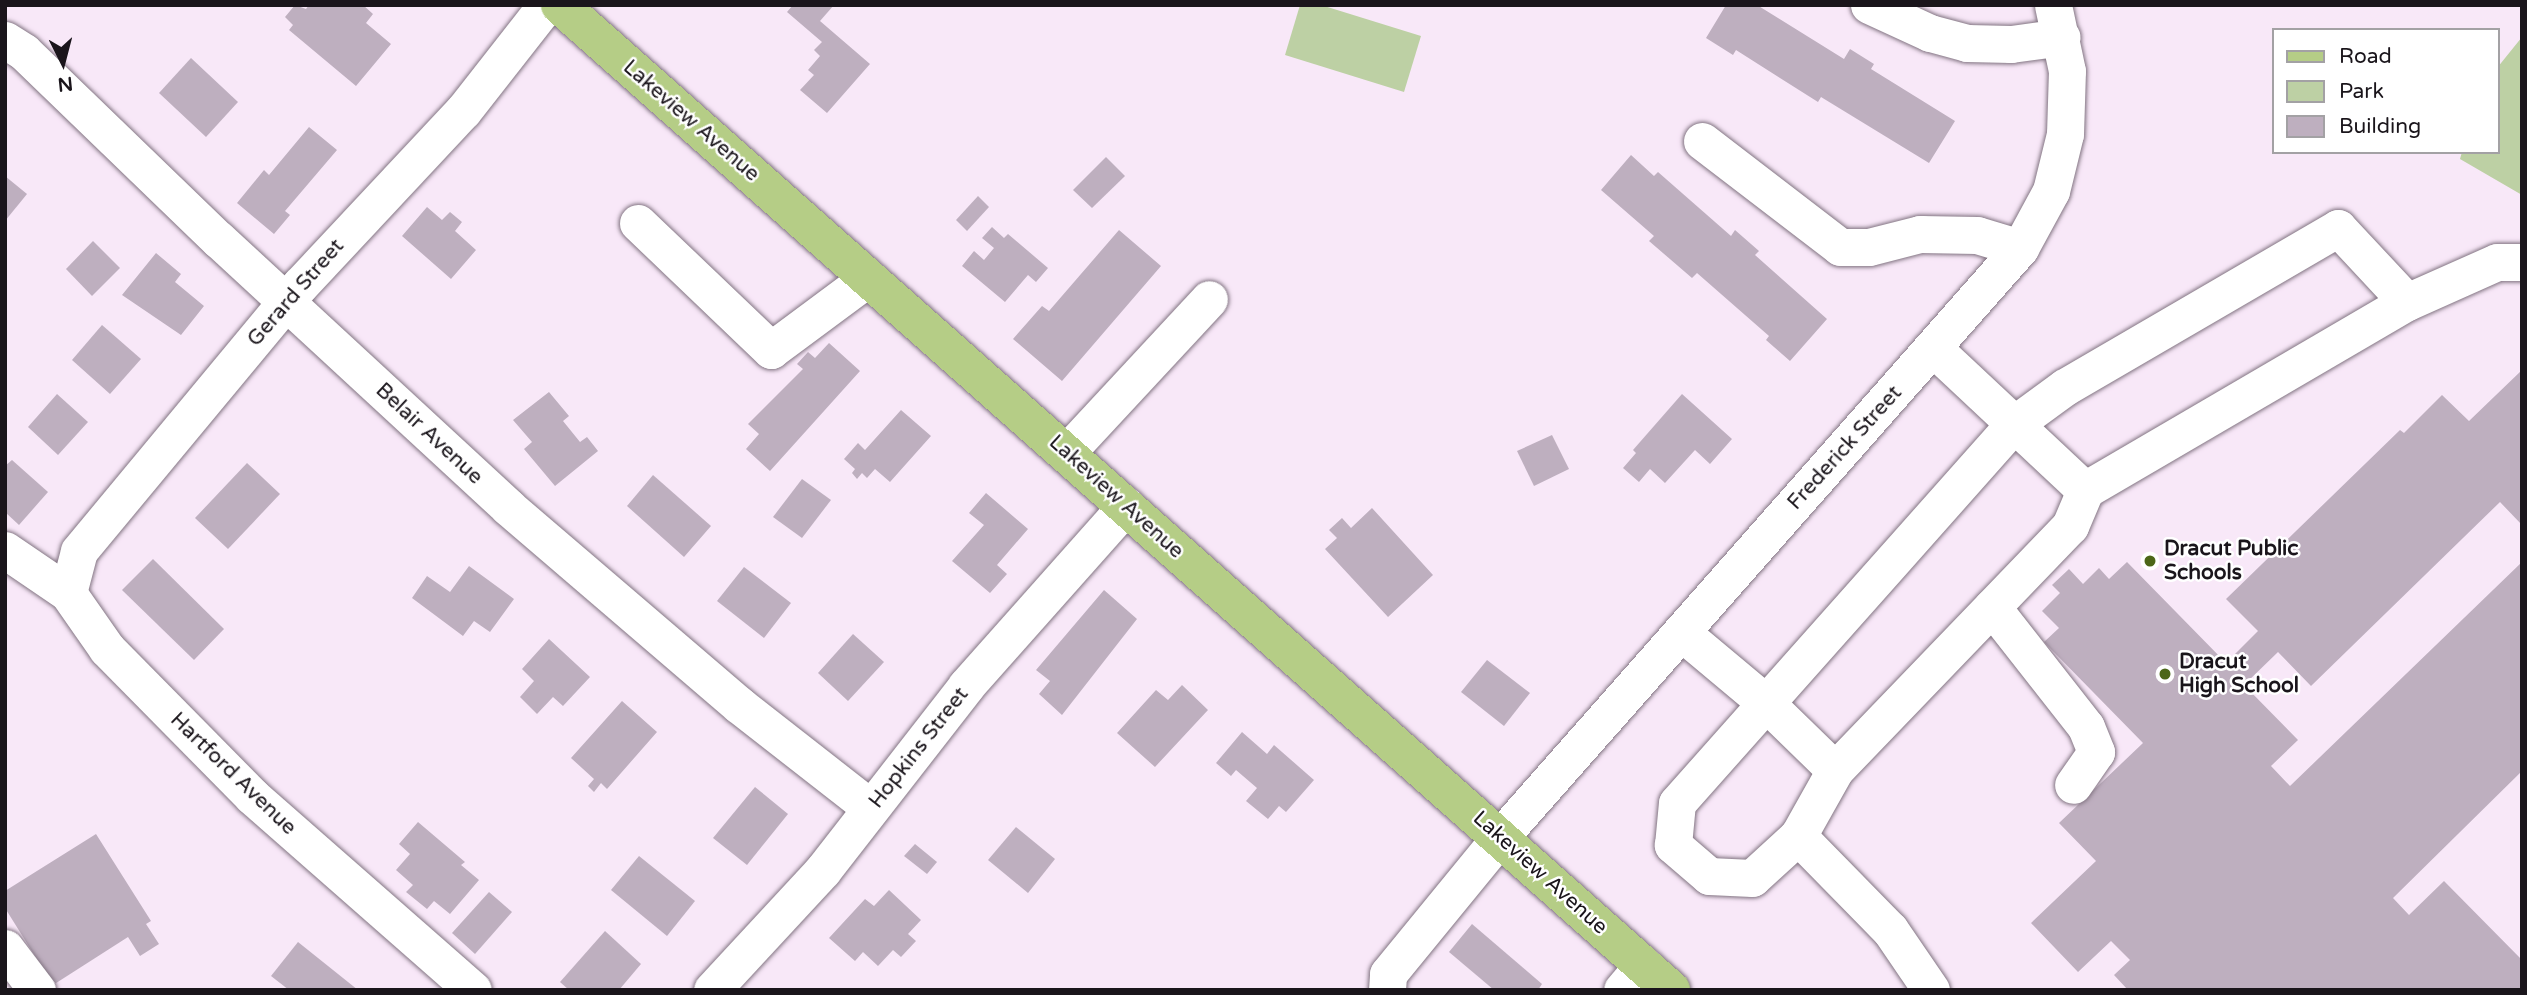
<!DOCTYPE html>
<style>
body{margin:0}
#map{position:relative;width:2527px;height:995px;overflow:hidden;background:#f8e8f8;font-family:"Varela Round",sans-serif}
div>[style]{position:absolute}
.green>*{inset:0;background:#bdd0a4}
.building>*{inset:0;background:#beafbf}
.roads{filter:drop-shadow(0 0 2px #827482) drop-shadow(0 0 2px #827482)}
.minor>*{height:37px;margin:-18.5px;padding:0 18.5px;transform-origin:18.5px;border-radius:18.5px;background:#fff}
.major>*{height:38px;margin:-19px;padding:0 19px;transform-origin:19px;border-radius:19px;background:#b5cd86}
.dots>*{width:19px;height:19px;translate:-50% -50%;box-sizing:border-box;border:4px solid #fff;border-radius:50%}
span{translate:-50% -50%;white-space:nowrap;text-align:center;line-height:1.15;-webkit-text-stroke:5px #fff;paint-order:stroke}
.street-label{font-size:21px;color:#1a151b}
.poi-label{font-size:21px;color:#1a151b;font-weight:700}
.left{translate:0 -50%;text-align:left}
.frame{position:absolute;inset:0;border:7px solid #1a151b;pointer-events:none}
.legend{position:absolute;left:2272px;top:28px;width:228px;height:126px;box-sizing:border-box;background:#fff;border:2px solid #a3a1a4;margin:0;padding:9px 12px;list-style:none;font-size:21px;color:#1a151b}
.legend li{display:flex;align-items:center;gap:14px;height:35px}
.legend b{width:35px;border:2px solid #a3a1a4}
.north{position:absolute;left:28px;top:28px;width:70px;height:70px;-webkit-text-stroke:5px #fff;paint-order:stroke;rotate:174deg;font-size:19px;font-weight:700;line-height:28px;text-align:center;color:#1a151b}
.north::after{content:'';display:block;margin:auto;width:24px;height:32px;background:#1a151b;clip-path:polygon(50% 0,100% 100%,50% 72%,0 100%)}
</style>
<div id="map">
<div class="green">
<i style="clip-path:polygon(1300px 5px,1321px 5px,1421px 36px,1404px 92px,1285px 55px)"></i>
<i style="clip-path:polygon(2522px 37px,2522px 195px,2460px 159px,2462px 152px,2497px 152px,2497px 68px)"></i>
</div>
<div class="building">
<i style="clip-path:polygon(295px 5px,306px 9px,309px 5px,363px 5px,373px 14px,366px 23px,391px 44px,356px 86px,289px 30px,293px 25px,285px 17px)"></i>
<i style="clip-path:polygon(793px 5px,834px 5px,820px 21px,870px 64px,827px 113px,800px 90px,814px 75px,808px 70px,820px 56px,814px 50px,822px 42px,787px 12px)"></i>
<i style="clip-path:polygon(1726px 5px,1757px 5px,1844px 59px,1850px 49px,1874px 64px,1871px 69px,1955px 121px,1929px 163px,1821px 97px,1818px 102px,1736px 50px,1733px 55px,1706px 38px)"></i>
<i style="clip-path:polygon(191px 58px,238px 102px,206px 137px,159px 93px)"></i>
<i style="clip-path:polygon(309px 127px,337px 150px,285px 211px,290px 215px,274px 234px,237px 203px,264px 170px,269px 175px)"></i>
<i style="clip-path:polygon(1631px 155px,1654px 176px,1658px 172px,1731px 236px,1735px 230px,1759px 251px,1755px 255px,1827px 319px,1790px 361px,1766px 340px,1769px 336px,1697px 273px,1692px 278px,1649px 241px,1654px 236px,1601px 190px)"></i>
<i style="clip-path:polygon(1106px 157px,1125px 176px,1092px 208px,1073px 190px)"></i>
<i style="clip-path:polygon(5px 176px,27px 194px,5px 221px)"></i>
<i style="clip-path:polygon(978px 196px,989px 207px,967px 231px,956px 220px)"></i>
<i style="clip-path:polygon(427px 207px,442px 220px,450px 212px,462px 222px,455px 231px,476px 250px,451px 279px,402px 236px)"></i>
<i style="clip-path:polygon(992px 227px,1004px 238px,1008px 234px,1048px 268px,1036px 282px,1028px 275px,1005px 302px,962px 266px,974px 251px,984px 260px,994px 248px,982px 238px)"></i>
<i style="clip-path:polygon(1119px 230px,1161px 266px,1062px 381px,1013px 339px,1042px 306px,1049px 311px)"></i>
<i style="clip-path:polygon(93px 241px,120px 268px,92px 296px,66px 269px)"></i>
<i style="clip-path:polygon(156px 253px,181px 274px,175px 282px,204px 306px,181px 335px,122px 295px)"></i>
<i style="clip-path:polygon(102px 325px,141px 359px,110px 394px,72px 360px)"></i>
<i style="clip-path:polygon(829px 343px,860px 371px,770px 471px,746px 449px,759px 434px,748px 424px,803px 369px,797px 364px,808px 352px,815px 358px)"></i>
<i style="clip-path:polygon(2522px 370px,2522px 525px,2500px 502px,2311px 686px,2278px 652px,2244px 685px,2298px 740px,2271px 766px,2290px 786px,2522px 562px,2522px 771px,2393px 898px,2409px 915px,2444px 881px,2522px 960px,2522px 990px,2128px 990px,2114px 975px,2130px 960px,2111px 941px,2078px 972px,2031px 923px,2096px 861px,2059px 823px,2143px 743px,2044px 642px,2059px 628px,2042px 611px,2060px 593px,2052px 585px,2069px 569px,2083px 584px,2099px 568px,2109px 579px,2127px 562px,2226px 663px,2258px 631px,2226px 599px,2400px 430px,2404px 433px,2442px 395px,2469px 421px)"></i>
<i style="clip-path:polygon(549px 392px,569px 416px,563px 421px,580px 442px,587px 437px,598px 451px,555px 486px,524px 449px,532px 442px,513px 420px)"></i>
<i style="clip-path:polygon(57px 394px,88px 422px,58px 455px,28px 427px)"></i>
<i style="clip-path:polygon(1682px 394px,1732px 439px,1710px 464px,1695px 450px,1665px 483px,1650px 469px,1639px 482px,1623px 468px,1636px 453px,1633px 450px)"></i>
<i style="clip-path:polygon(901px 410px,931px 436px,890px 482px,875px 469px,867px 478px,862px 473px,857px 479px,852px 473px,855px 469px,844px 459px,858px 443px,865px 450px)"></i>
<i style="clip-path:polygon(1552px 435px,1569px 469px,1534px 486px,1517px 451px)"></i>
<i style="clip-path:polygon(12px 460px,48px 492px,19px 525px,5px 512px,5px 466px)"></i>
<i style="clip-path:polygon(247px 463px,280px 494px,228px 549px,195px 518px)"></i>
<i style="clip-path:polygon(653px 475px,711px 526px,684px 557px,627px 506px)"></i>
<i style="clip-path:polygon(802px 479px,831px 500px,802px 538px,773px 517px)"></i>
<i style="clip-path:polygon(986px 493px,1028px 529px,997px 565px,1007px 574px,990px 593px,952px 561px,984px 525px,969px 513px)"></i>
<i style="clip-path:polygon(1372px 508px,1433px 575px,1388px 617px,1325px 549px,1337px 538px,1329px 530px,1342px 518px,1351px 528px)"></i>
<i style="clip-path:polygon(153px 559px,224px 629px,194px 660px,122px 590px)"></i>
<i style="clip-path:polygon(469px 566px,514px 599px,490px 632px,474px 621px,463px 636px,412px 598px,427px 576px,450px 592px)"></i>
<i style="clip-path:polygon(744px 567px,791px 603px,764px 638px,717px 601px)"></i>
<i style="clip-path:polygon(1104px 590px,1137px 619px,1062px 715px,1039px 694px,1050px 681px,1036px 670px)"></i>
<i style="clip-path:polygon(853px 634px,884px 662px,848px 701px,818px 673px)"></i>
<i style="clip-path:polygon(549px 639px,590px 677px,563px 706px,553px 697px,537px 714px,520px 697px,534px 681px,522px 669px)"></i>
<i style="clip-path:polygon(1487px 660px,1530px 693px,1504px 726px,1461px 692px)"></i>
<i style="clip-path:polygon(1182px 685px,1208px 710px,1155px 767px,1117px 733px,1156px 690px,1168px 700px)"></i>
<i style="clip-path:polygon(622px 701px,657px 732px,607px 789px,601px 783px,594px 792px,588px 786px,594px 779px,571px 758px)"></i>
<i style="clip-path:polygon(1242px 732px,1267px 754px,1274px 745px,1314px 780px,1286px 812px,1279px 806px,1268px 819px,1246px 801px,1257px 788px,1236px 770px,1231px 776px,1216px 763px)"></i>
<i style="clip-path:polygon(755px 787px,788px 814px,747px 865px,713px 838px)"></i>
<i style="clip-path:polygon(418px 822px,465px 862px,461px 865px,479px 880px,450px 914px,434px 901px,427px 909px,406px 892px,413px 885px,396px 870px,410px 854px,399px 844px)"></i>
<i style="clip-path:polygon(1016px 827px,1055px 859px,1028px 893px,988px 860px)"></i>
<i style="clip-path:polygon(96px 834px,151px 921px,146px 924px,159px 944px,140px 956px,128px 937px,53px 985px,5px 908px,5px 891px)"></i>
<i style="clip-path:polygon(915px 844px,937px 862px,927px 874px,904px 856px)"></i>
<i style="clip-path:polygon(639px 856px,695px 901px,667px 936px,611px 890px)"></i>
<i style="clip-path:polygon(889px 890px,921px 920px,908px 934px,916px 941px,901px 957px,893px 950px,878px 966px,863px 952px,855px 961px,829px 938px,865px 899px,874px 906px)"></i>
<i style="clip-path:polygon(489px 892px,512px 912px,475px 954px,452px 933px)"></i>
<i style="clip-path:polygon(1472px 924px,1542px 984px,1538px 990px,1494px 990px,1449px 952px)"></i>
<i style="clip-path:polygon(605px 931px,641px 964px,619px 990px,569px 990px,560px 982px)"></i>
<i style="clip-path:polygon(298px 942px,358px 990px,289px 990px,271px 976px)"></i>
</div>
<div class="roads">
<div class="minor">
<i style="left:1869px;top:5px;width:67px;rotate:24.7deg"></i>
<i style="left:1930px;top:33px;width:38px;rotate:15deg"></i>
<i style="left:1967px;top:43px;width:44px;rotate:1.3deg"></i>
<i style="left:2011px;top:44px;width:51px;rotate:-7.8deg"></i>
<i style="left:5px;top:40px;width:22px;rotate:32deg"></i>
<i style="left:24px;top:52px;width:271px;rotate:44deg"></i>
<i style="left:219px;top:240px;width:393px;rotate:42.7deg"></i>
<i style="left:508px;top:507px;width:304px;rotate:40.6deg"></i>
<i style="left:739px;top:705px;width:167px;rotate:38deg"></i>
<i style="left:1702px;top:141px;width:174px;rotate:37.5deg"></i>
<i style="left:1840px;top:247px;width:29px"></i>
<i style="left:1869px;top:247px;width:53px;rotate:-14.3deg"></i>
<i style="left:1920px;top:234px;width:57px;rotate:1deg"></i>
<i style="left:1977px;top:235px;width:45px;rotate:16.8deg"></i>
<i style="left:638px;top:223px;width:184px;rotate:43.7deg"></i>
<i style="left:771px;top:350px;width:121px;rotate:-36.6deg"></i>
<i style="left:1933px;top:348px;width:208px;rotate:43.1deg"></i>
<i style="left:1066px;top:453px;width:210px;rotate:-47.1deg"></i>
<i style="left:5px;top:550px;width:76px;rotate:34.3deg"></i>
<i style="left:68px;top:593px;width:68px;rotate:55.1deg"></i>
<i style="left:107px;top:649px;width:206px;rotate:45.4deg"></i>
<i style="left:252px;top:796px;width:294px;rotate:41.3deg"></i>
<i style="left:68px;top:593px;width:43px;rotate:-75.3deg"></i>
<i style="left:79px;top:551px;width:346px;rotate:-50.3deg"></i>
<i style="left:300px;top:285px;width:238px;rotate:-46.9deg"></i>
<i style="left:463px;top:111px;width:135px;rotate:-51.9deg"></i>
<i style="left:1992px;top:607px;width:152px;rotate:51.9deg"></i>
<i style="left:2086px;top:727px;width:27px;rotate:68deg"></i>
<i style="left:2096px;top:752px;width:40px;rotate:124.9deg"></i>
<i style="left:1681px;top:632px;width:111px;rotate:39.9deg"></i>
<i style="left:1766px;top:703px;width:96px;rotate:44.2deg"></i>
<i style="left:1798px;top:836px;width:76px;rotate:-60.7deg"></i>
<i style="left:1835px;top:770px;width:339px;rotate:-46.1deg"></i>
<i style="left:2070px;top:526px;width:39px;rotate:-67deg"></i>
<i style="left:2085px;top:490px;width:373px;rotate:-30.3deg"></i>
<i style="left:5px;top:948px;width:53px;rotate:52.7deg"></i>
<i style="left:712px;top:990px;width:163px;rotate:-47.2deg"></i>
<i style="left:823px;top:870px;width:233px;rotate:-52.1deg"></i>
<i style="left:966px;top:686px;width:241px;rotate:-48.4deg"></i>
<i style="left:1387px;top:990px;width:16px;rotate:-86deg"></i>
<i style="left:1388px;top:974px;width:177px;rotate:-50.7deg"></i>
<i style="left:1500px;top:837px;width:786px;rotate:-48.56deg"></i>
<i style="left:2020px;top:248px;width:65px;rotate:-61.5deg"></i>
<i style="left:2051px;top:191px;width:59px;rotate:-76.2deg"></i>
<i style="left:2065px;top:134px;width:63px;rotate:-88.2deg"></i>
<i style="left:2067px;top:71px;width:67px;rotate:-102deg"></i>
<i style="left:1622px;top:990px;width:33px;rotate:-50deg"></i>
<i style="left:1931px;top:990px;width:73px;rotate:-124.3deg"></i>
<i style="left:1890px;top:930px;width:132px;rotate:-134.4deg"></i>
<i style="left:1798px;top:836px;width:62px;rotate:137.6deg"></i>
<i style="left:1752px;top:878px;width:43px;rotate:-177.3deg"></i>
<i style="left:1709px;top:876px;width:48px;rotate:-139.3deg"></i>
<i style="left:1673px;top:845px;width:42px;rotate:-84.6deg"></i>
<i style="left:1677px;top:803px;width:506px;rotate:-48.37deg"></i>
<i style="left:2013px;top:425px;width:64px;rotate:-36.2deg"></i>
<i style="left:2065px;top:387px;width:316px;rotate:-30.2deg"></i>
<i style="left:2338px;top:228px;width:101px;rotate:47deg"></i>
<i style="left:2407px;top:302px;width:98px;rotate:-24deg"></i>
<i style="left:2497px;top:262px;width:25px"></i>
</div>
<div class="major">
<i style="left:560px;top:5px;width:1485px;rotate:41.56deg"></i>
</div>
</div>
<div class="dots">
<i style="left:2150px;top:561px;background:#4c6618"></i>
<i style="left:2165px;top:674px;background:#4c6618"></i>
</div>
<div class="street-label">
<span style="left:691px;top:121px;rotate:41deg">Lakeview Avenue</span>
<span style="left:296px;top:293px;rotate:-49deg">Gerard Street</span>
<span style="left:429px;top:434px;rotate:43deg">Belair Avenue</span>
<span style="left:1845px;top:448px;rotate:-48deg">Frederick Street</span>
<span style="left:1116px;top:497px;rotate:42deg">Lakeview Avenue</span>
<span style="left:919px;top:748px;rotate:-52deg">Hopkins Street</span>
<span style="left:233px;top:774px;rotate:44deg">Hartford Avenue</span>
<span style="left:1540px;top:873px;rotate:42deg">Lakeview Avenue</span>
</div>
<div class="poi-label">
<span class="left" style="left:2164px;top:561px">Dracut Public<br>Schools</span>
<span class="left" style="left:2179px;top:674px">Dracut<br>High School</span>
</div>
<div class="frame"></div>
<ul class="legend">
<li><b style="height:9px;background:#b5cd86"></b>Road</li>
<li><b style="height:19px;background:#bdd0a4"></b>Park</li>
<li><b style="height:19px;background:#beafbf"></b>Building</li>
</ul>
<div class="north">N</div>
</div>
